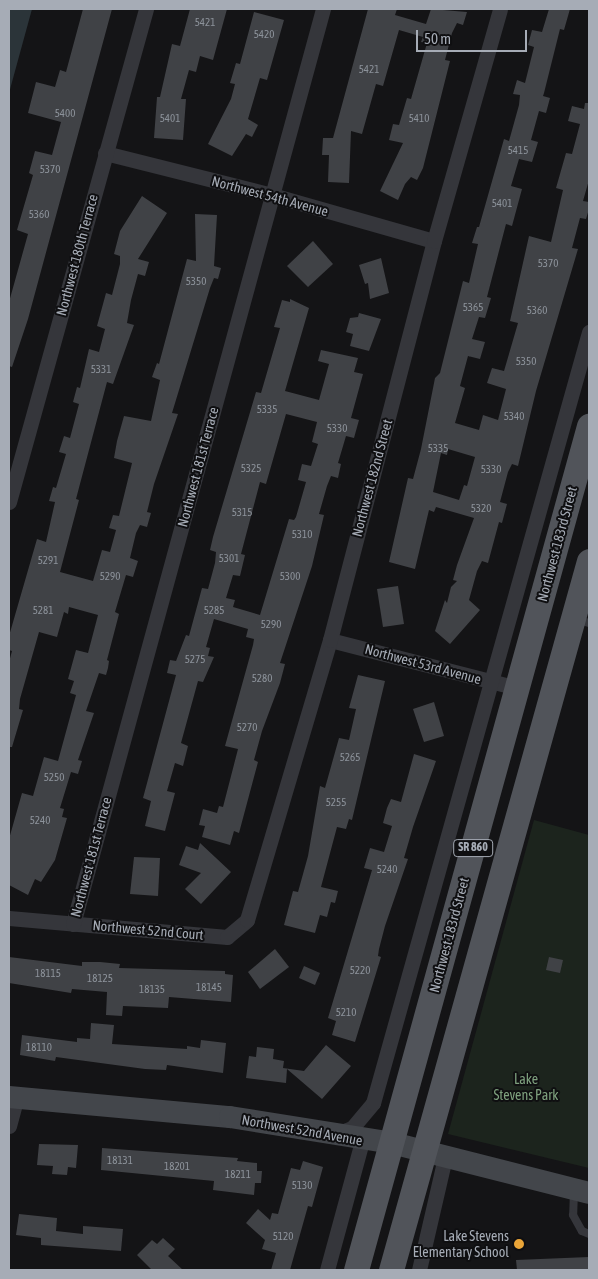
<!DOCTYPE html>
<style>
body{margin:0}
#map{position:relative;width:598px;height:1279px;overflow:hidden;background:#141416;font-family:"Asap Condensed",sans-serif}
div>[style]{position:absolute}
.green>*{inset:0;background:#1c241d}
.water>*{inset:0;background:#2b3439}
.building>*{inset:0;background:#404246}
.lane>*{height:8px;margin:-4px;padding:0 4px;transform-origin:4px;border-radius:4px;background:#35363b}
.street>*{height:15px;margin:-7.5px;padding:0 7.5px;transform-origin:7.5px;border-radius:7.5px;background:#35363b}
.secondary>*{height:22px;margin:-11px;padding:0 11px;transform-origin:11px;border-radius:11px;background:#43464b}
.primary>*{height:25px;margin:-12.5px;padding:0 12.5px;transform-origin:12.5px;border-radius:12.5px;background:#51545a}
.dots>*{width:14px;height:14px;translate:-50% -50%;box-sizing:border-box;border:2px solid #0f0f11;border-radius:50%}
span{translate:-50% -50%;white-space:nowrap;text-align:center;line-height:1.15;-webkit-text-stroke:4px #0f0f11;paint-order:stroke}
.number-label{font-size:11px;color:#8c929a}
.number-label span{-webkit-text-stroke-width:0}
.shield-label span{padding:1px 4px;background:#0f0f11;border:1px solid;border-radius:4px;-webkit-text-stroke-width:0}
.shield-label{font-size:12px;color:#a6acb6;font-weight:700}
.street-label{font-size:14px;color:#a6acb6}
.park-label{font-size:14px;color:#7ea07e}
.poi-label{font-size:14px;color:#a6acb6}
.right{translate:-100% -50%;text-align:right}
.frame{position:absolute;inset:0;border:10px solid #a6acb6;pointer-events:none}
.scale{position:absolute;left:416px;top:30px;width:111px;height:22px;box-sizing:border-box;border:2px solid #a6acb6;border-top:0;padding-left:6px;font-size:15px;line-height:18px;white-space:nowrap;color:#a6acb6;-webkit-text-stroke:4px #0f0f11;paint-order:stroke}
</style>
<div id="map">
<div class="green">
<i style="clip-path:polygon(534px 820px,589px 835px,589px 1168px,448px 1134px)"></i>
</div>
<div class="water">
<i style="clip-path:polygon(9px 9px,32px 9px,9px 93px)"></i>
</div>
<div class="building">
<i style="clip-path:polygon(83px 9px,112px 9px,28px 319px,12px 367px,9px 366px,9px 302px,28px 234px,17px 230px,33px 175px,29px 173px,35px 151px,52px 155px,61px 122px,28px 113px,36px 82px,55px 87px,60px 70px,66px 72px)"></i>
<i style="clip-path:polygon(190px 9px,227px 9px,213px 60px,200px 56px,196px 72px,189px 70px,181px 99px,186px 99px,183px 140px,154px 138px,157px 97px,160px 97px,172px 44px,180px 46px)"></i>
<i style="clip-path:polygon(368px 9px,397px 9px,395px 15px,426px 24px,431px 9px,467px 12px,463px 25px,457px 23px,452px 33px,445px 60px,450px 61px,423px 168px,417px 180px,411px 177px,405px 184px,398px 200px,380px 191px,403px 143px,389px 140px,393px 124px,399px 125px,407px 98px,411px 99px,427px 43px,421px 42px,423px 37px,399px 30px,383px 86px,376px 84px,362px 134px,351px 131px,349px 183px,328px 182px,329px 155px,322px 155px,323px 138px,333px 138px)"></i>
<i style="clip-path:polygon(evenodd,549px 9px,570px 9px,564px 30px,560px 29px,544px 93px,543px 96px,550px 98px,546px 113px,539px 111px,531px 140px,538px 142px,532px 162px,519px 159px,511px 186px,522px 189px,512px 226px,506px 224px,487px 297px,491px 298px,485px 318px,479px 317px,472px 339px,485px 342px,480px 359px,468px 356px,460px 386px,465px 388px,455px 423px,479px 430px,483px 415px,498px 420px,506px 389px,487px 383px,492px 368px,504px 371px,518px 323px,510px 321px,529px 236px,551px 242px,563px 190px,556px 188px,566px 153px,572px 154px,580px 124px,568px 121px,572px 106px,584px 109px,585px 103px,589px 103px,589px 180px,583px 201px,589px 202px,589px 209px,586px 219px,580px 218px,572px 248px,578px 249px,536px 391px,518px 466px,512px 464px,508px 472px,500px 502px,507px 504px,502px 523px,499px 522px,488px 563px,482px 561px,477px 571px,469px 600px,480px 610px,450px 644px,435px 631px,445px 600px,447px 603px,451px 587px,457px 581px,453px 580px,457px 565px,474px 518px,436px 507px,434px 512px,429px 510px,415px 569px,389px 562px,408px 478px,413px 479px,421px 449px,435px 378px,440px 373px,463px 281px,469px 283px,478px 244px,472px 243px,477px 227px,479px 227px,504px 139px,509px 141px,519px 105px,520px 95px,513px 94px,517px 80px,525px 83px,534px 47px,528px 45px,532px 30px,542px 32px,549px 9px,448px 449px,475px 457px,467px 486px,464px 485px,459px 500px,433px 492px,441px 453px,447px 455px,448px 449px)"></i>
<i style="clip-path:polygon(254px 12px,284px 20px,267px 80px,260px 78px,248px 119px,258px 125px,252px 137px,246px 134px,232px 156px,208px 144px,231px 99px,235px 84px,230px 83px,236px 63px,240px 64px)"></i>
<i style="clip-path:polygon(142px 196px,167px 213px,138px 259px,149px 262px,145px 276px,138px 274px,131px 300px,127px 323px,134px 325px,113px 384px,107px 382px,76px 499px,79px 500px,60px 572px,93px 581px,102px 550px,110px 552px,116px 530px,109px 528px,113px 515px,119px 516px,132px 463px,114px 458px,117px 441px,124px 416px,151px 421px,160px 380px,152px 377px,157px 363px,159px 364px,187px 259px,196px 261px,195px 214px,217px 215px,214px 266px,221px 268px,218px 279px,214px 278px,210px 288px,172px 413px,178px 414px,154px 484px,147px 512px,151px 513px,147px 527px,140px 525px,136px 533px,130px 558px,138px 561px,133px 577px,126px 575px,115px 612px,119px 614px,107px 660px,109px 661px,108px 668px,106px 675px,99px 673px,86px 711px,94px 713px,78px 760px,82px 761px,78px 774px,71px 772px,60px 808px,64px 809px,62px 817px,67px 818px,55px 860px,41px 882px,35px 879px,28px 895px,9px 885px,9px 839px,22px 793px,33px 796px,44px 757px,58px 761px,76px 695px,70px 693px,74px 681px,68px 679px,76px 650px,88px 653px,98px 615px,69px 607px,68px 614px,64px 612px,57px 637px,39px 632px,20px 699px,19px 709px,23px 710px,12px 747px,9px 747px,9px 662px,12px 651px,9px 650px,9px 636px,37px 539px,46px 542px,55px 502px,49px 501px,53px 487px,56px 488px,66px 454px,59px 452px,64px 436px,70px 438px,79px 404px,73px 402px,77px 387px,80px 388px,89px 349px,99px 352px,105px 329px,97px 326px,106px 293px,112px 295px,120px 264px,120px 256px,114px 254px,120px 231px)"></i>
<i style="clip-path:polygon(313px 241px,333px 264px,308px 287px,287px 266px)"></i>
<i style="clip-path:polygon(381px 258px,389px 293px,370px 299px,368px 283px,365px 284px,359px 265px)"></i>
<i style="clip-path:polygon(evenodd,290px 299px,309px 308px,285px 391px,319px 400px,329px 364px,318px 361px,321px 350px,358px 358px,354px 372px,363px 374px,351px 418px,359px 420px,354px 438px,346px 436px,338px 463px,341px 464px,338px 478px,331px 476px,327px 486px,319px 514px,324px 515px,312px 566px,280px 663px,285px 664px,280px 683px,262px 731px,254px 760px,258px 762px,239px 833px,234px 831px,230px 845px,202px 837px,205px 826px,199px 825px,203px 809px,217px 813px,219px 806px,223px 807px,238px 749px,225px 746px,253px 645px,254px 639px,246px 637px,248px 629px,214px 619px,206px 647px,210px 648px,208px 656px,214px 657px,203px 682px,198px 681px,181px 743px,188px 746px,183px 766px,175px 763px,167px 791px,175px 793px,165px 831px,145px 826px,151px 801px,143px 798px,176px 675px,167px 673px,170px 660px,176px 661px,186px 635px,189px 636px,202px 588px,208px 589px,215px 563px,216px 552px,210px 550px,213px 537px,256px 392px,261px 393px,280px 328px,274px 327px,282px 300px,290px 302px,290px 299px,286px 414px,317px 422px,312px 442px,318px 444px,311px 466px,302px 464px,298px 480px,306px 482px,296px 517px,294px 520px,289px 519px,260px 615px,233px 607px,235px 600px,226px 598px,233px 575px,240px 576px,245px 555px,241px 554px,260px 482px,266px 484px,286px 414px)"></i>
<i style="clip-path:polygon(359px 313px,381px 319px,369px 351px,350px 346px,353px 334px,346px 332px,350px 318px,358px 317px)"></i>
<i style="clip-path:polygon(398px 586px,404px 624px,383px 627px,377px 589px)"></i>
<i style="clip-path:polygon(358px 675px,385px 681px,352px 820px,349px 819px,346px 829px,337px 827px,321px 887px,338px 891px,335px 903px,331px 902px,327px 917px,320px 915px,315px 933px,284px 925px,293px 891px,298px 892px,308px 856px,320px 786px,325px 788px,339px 738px,349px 740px,356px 709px,349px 708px)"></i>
<i style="clip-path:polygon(434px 702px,444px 736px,424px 742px,413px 709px)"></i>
<i style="clip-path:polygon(414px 754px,436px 761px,413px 827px,404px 858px,408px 859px,385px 926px,379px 949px,378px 956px,381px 957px,355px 1042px,332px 1035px,336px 1021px,328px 1018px,372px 870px,364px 868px,370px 848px,384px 852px,392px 826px,383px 823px,387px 808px,391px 799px,401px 802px)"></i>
<i style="clip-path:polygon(200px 843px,231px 872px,201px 904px,185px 889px,201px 873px,179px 865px,186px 846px,198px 850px)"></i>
<i style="clip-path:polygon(134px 857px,160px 858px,158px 896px,130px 894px)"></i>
<i style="clip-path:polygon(275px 949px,289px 967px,260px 989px,248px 972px)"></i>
<i style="clip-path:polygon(9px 957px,82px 966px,82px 962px,100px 962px,120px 964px,119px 968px,225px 971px,225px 974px,233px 975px,231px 1002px,169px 997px,168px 1008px,123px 1006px,122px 1016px,106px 1015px,107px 992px,72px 989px,71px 993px,9px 983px)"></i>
<i style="clip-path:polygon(549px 957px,563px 960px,560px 973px,546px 970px)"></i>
<i style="clip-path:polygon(304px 966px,320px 973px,315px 985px,299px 978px)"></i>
<i style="clip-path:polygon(91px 1023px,114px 1025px,112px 1044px,187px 1049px,187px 1046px,200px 1048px,201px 1040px,226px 1043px,223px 1073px,167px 1065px,166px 1070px,145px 1069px,56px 1057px,55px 1061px,20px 1055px,22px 1035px,77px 1042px,77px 1038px,90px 1039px)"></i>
<i style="clip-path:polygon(326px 1045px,351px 1066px,322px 1099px,287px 1069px,286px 1083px,246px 1078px,249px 1056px,256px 1057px,257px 1047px,274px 1049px,273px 1059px,284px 1061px,283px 1068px,304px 1071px)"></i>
<i style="clip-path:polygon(39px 1144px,78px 1145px,76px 1168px,68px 1167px,67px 1175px,52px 1174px,53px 1166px,37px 1165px)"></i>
<i style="clip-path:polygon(102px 1148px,238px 1158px,237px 1161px,257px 1163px,257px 1171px,262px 1171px,261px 1183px,255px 1183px,254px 1195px,213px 1190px,214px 1181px,101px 1170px)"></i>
<i style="clip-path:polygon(303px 1161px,323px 1167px,312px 1207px,308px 1206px,290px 1270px,271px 1270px,276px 1253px,262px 1249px,265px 1240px,246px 1223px,258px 1209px,270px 1220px,272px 1213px,278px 1214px,291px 1168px,300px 1170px)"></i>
<i style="clip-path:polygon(19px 1214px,57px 1218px,56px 1231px,83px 1234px,83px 1226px,123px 1229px,121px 1251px,41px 1245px,41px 1238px,16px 1235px)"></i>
<i style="clip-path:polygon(163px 1238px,175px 1249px,168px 1256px,183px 1270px,152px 1270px,137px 1255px,152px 1240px,157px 1244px)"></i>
<i style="clip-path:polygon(589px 1257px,589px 1270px,517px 1270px,516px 1260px)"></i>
</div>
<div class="lane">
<i style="left:575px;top:619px;width:15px;rotate:16deg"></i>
<i style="left:574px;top:1191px;width:24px;rotate:92deg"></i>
<i style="left:573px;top:1215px;width:18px;rotate:61deg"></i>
<i style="left:582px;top:1231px;width:8px;rotate:23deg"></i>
</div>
<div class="street">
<i style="left:105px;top:153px;width:172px;rotate:14.1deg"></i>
<i style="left:272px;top:195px;width:168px;rotate:15.9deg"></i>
<i style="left:9px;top:502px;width:512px;rotate:-74.47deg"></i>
<i style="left:330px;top:640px;width:193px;rotate:14.4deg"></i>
<i style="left:9px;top:918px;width:219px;rotate:5deg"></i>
<i style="left:227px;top:937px;width:26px;rotate:-40deg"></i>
<i style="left:247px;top:920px;width:292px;rotate:-73.5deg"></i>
<i style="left:330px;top:640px;width:412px;rotate:-75.4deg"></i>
<i style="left:434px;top:241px;width:241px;rotate:-74.1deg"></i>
<i style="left:73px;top:924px;width:949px;rotate:-74.72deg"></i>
<i style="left:9px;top:1126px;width:28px;rotate:-75deg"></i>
<i style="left:336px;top:1134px;width:17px;rotate:-21deg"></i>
<i style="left:352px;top:1128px;width:33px;rotate:-50deg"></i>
<i style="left:373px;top:1103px;width:801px;rotate:-74.35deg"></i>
<i style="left:327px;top:1270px;width:134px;rotate:-74.8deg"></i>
<i style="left:419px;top:1270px;width:116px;rotate:-77deg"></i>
</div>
<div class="secondary">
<i style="left:9px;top:1097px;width:222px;rotate:5.2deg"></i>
<i style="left:230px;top:1117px;width:164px;rotate:9.1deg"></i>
<i style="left:392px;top:1143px;width:203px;rotate:14.2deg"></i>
</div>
<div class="primary">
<i style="left:356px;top:1270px;width:876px;rotate:-74.57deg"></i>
<i style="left:391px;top:1270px;width:736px;rotate:-74.4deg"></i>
</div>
<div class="dots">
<i style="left:519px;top:1244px;background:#eaa538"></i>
</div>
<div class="number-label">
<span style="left:205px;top:22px">5421</span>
<span style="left:264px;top:34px">5420</span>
<span style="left:369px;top:69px">5421</span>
<span style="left:65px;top:113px">5400</span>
<span style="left:170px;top:118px">5401</span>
<span style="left:419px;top:118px">5410</span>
<span style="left:518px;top:150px">5415</span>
<span style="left:50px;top:169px">5370</span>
<span style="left:502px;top:203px">5401</span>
<span style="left:39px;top:214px">5360</span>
<span style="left:548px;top:263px">5370</span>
<span style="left:196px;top:281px">5350</span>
<span style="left:473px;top:307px">5365</span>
<span style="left:537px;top:310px">5360</span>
<span style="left:526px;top:361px">5350</span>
<span style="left:101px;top:369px">5331</span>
<span style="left:267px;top:409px">5335</span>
<span style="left:514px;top:416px">5340</span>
<span style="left:337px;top:428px">5330</span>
<span style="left:438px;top:448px">5335</span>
<span style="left:251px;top:468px">5325</span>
<span style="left:491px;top:469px">5330</span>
<span style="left:481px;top:508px">5320</span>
<span style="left:242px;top:512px">5315</span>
<span style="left:302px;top:534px">5310</span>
<span style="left:229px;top:558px">5301</span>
<span style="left:48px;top:560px">5291</span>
<span style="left:110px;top:576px">5290</span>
<span style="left:290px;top:576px">5300</span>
<span style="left:43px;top:610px">5281</span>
<span style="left:214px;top:610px">5285</span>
<span style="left:271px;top:624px">5290</span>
<span style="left:195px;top:659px">5275</span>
<span style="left:262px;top:678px">5280</span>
<span style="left:247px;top:727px">5270</span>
<span style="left:350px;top:757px">5265</span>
<span style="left:54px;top:777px">5250</span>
<span style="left:336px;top:802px">5255</span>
<span style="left:40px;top:820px">5240</span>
<span style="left:387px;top:869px">5240</span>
<span style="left:360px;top:970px">5220</span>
<span style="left:48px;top:973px">18115</span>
<span style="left:100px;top:978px">18125</span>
<span style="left:209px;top:987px">18145</span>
<span style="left:152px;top:989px">18135</span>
<span style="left:346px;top:1012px">5210</span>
<span style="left:39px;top:1047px">18110</span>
<span style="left:120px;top:1160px">18131</span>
<span style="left:177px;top:1166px">18201</span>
<span style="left:238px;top:1174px">18211</span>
<span style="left:302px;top:1185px">5130</span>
<span style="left:283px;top:1236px">5120</span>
</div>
<div class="shield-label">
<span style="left:473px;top:848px">SR 860</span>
</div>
<div class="street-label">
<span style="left:270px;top:196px;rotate:15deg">Northwest 54th Avenue</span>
<span style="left:77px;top:255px;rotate:-75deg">Northwest 180th Terrace</span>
<span style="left:198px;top:467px;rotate:-75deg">Northwest 181st Terrace</span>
<span style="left:372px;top:478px;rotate:-75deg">Northwest 182nd Street</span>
<span style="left:557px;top:544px;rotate:-75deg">Northwest 183rd Street</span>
<span style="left:423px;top:664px;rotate:15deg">Northwest 53rd Avenue</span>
<span style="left:91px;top:857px;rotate:-75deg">Northwest 181st Terrace</span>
<span style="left:148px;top:930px;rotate:5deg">Northwest 52nd Court</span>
<span style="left:449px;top:935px;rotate:-75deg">Northwest 183rd Street</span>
<span style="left:302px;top:1130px;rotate:10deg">Northwest 52nd Avenue</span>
</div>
<div class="park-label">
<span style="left:526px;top:1087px">Lake<br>Stevens Park</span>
</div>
<div class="poi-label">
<span class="right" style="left:509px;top:1244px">Lake Stevens<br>Elementary School</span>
</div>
<div class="frame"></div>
<div class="scale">50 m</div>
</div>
